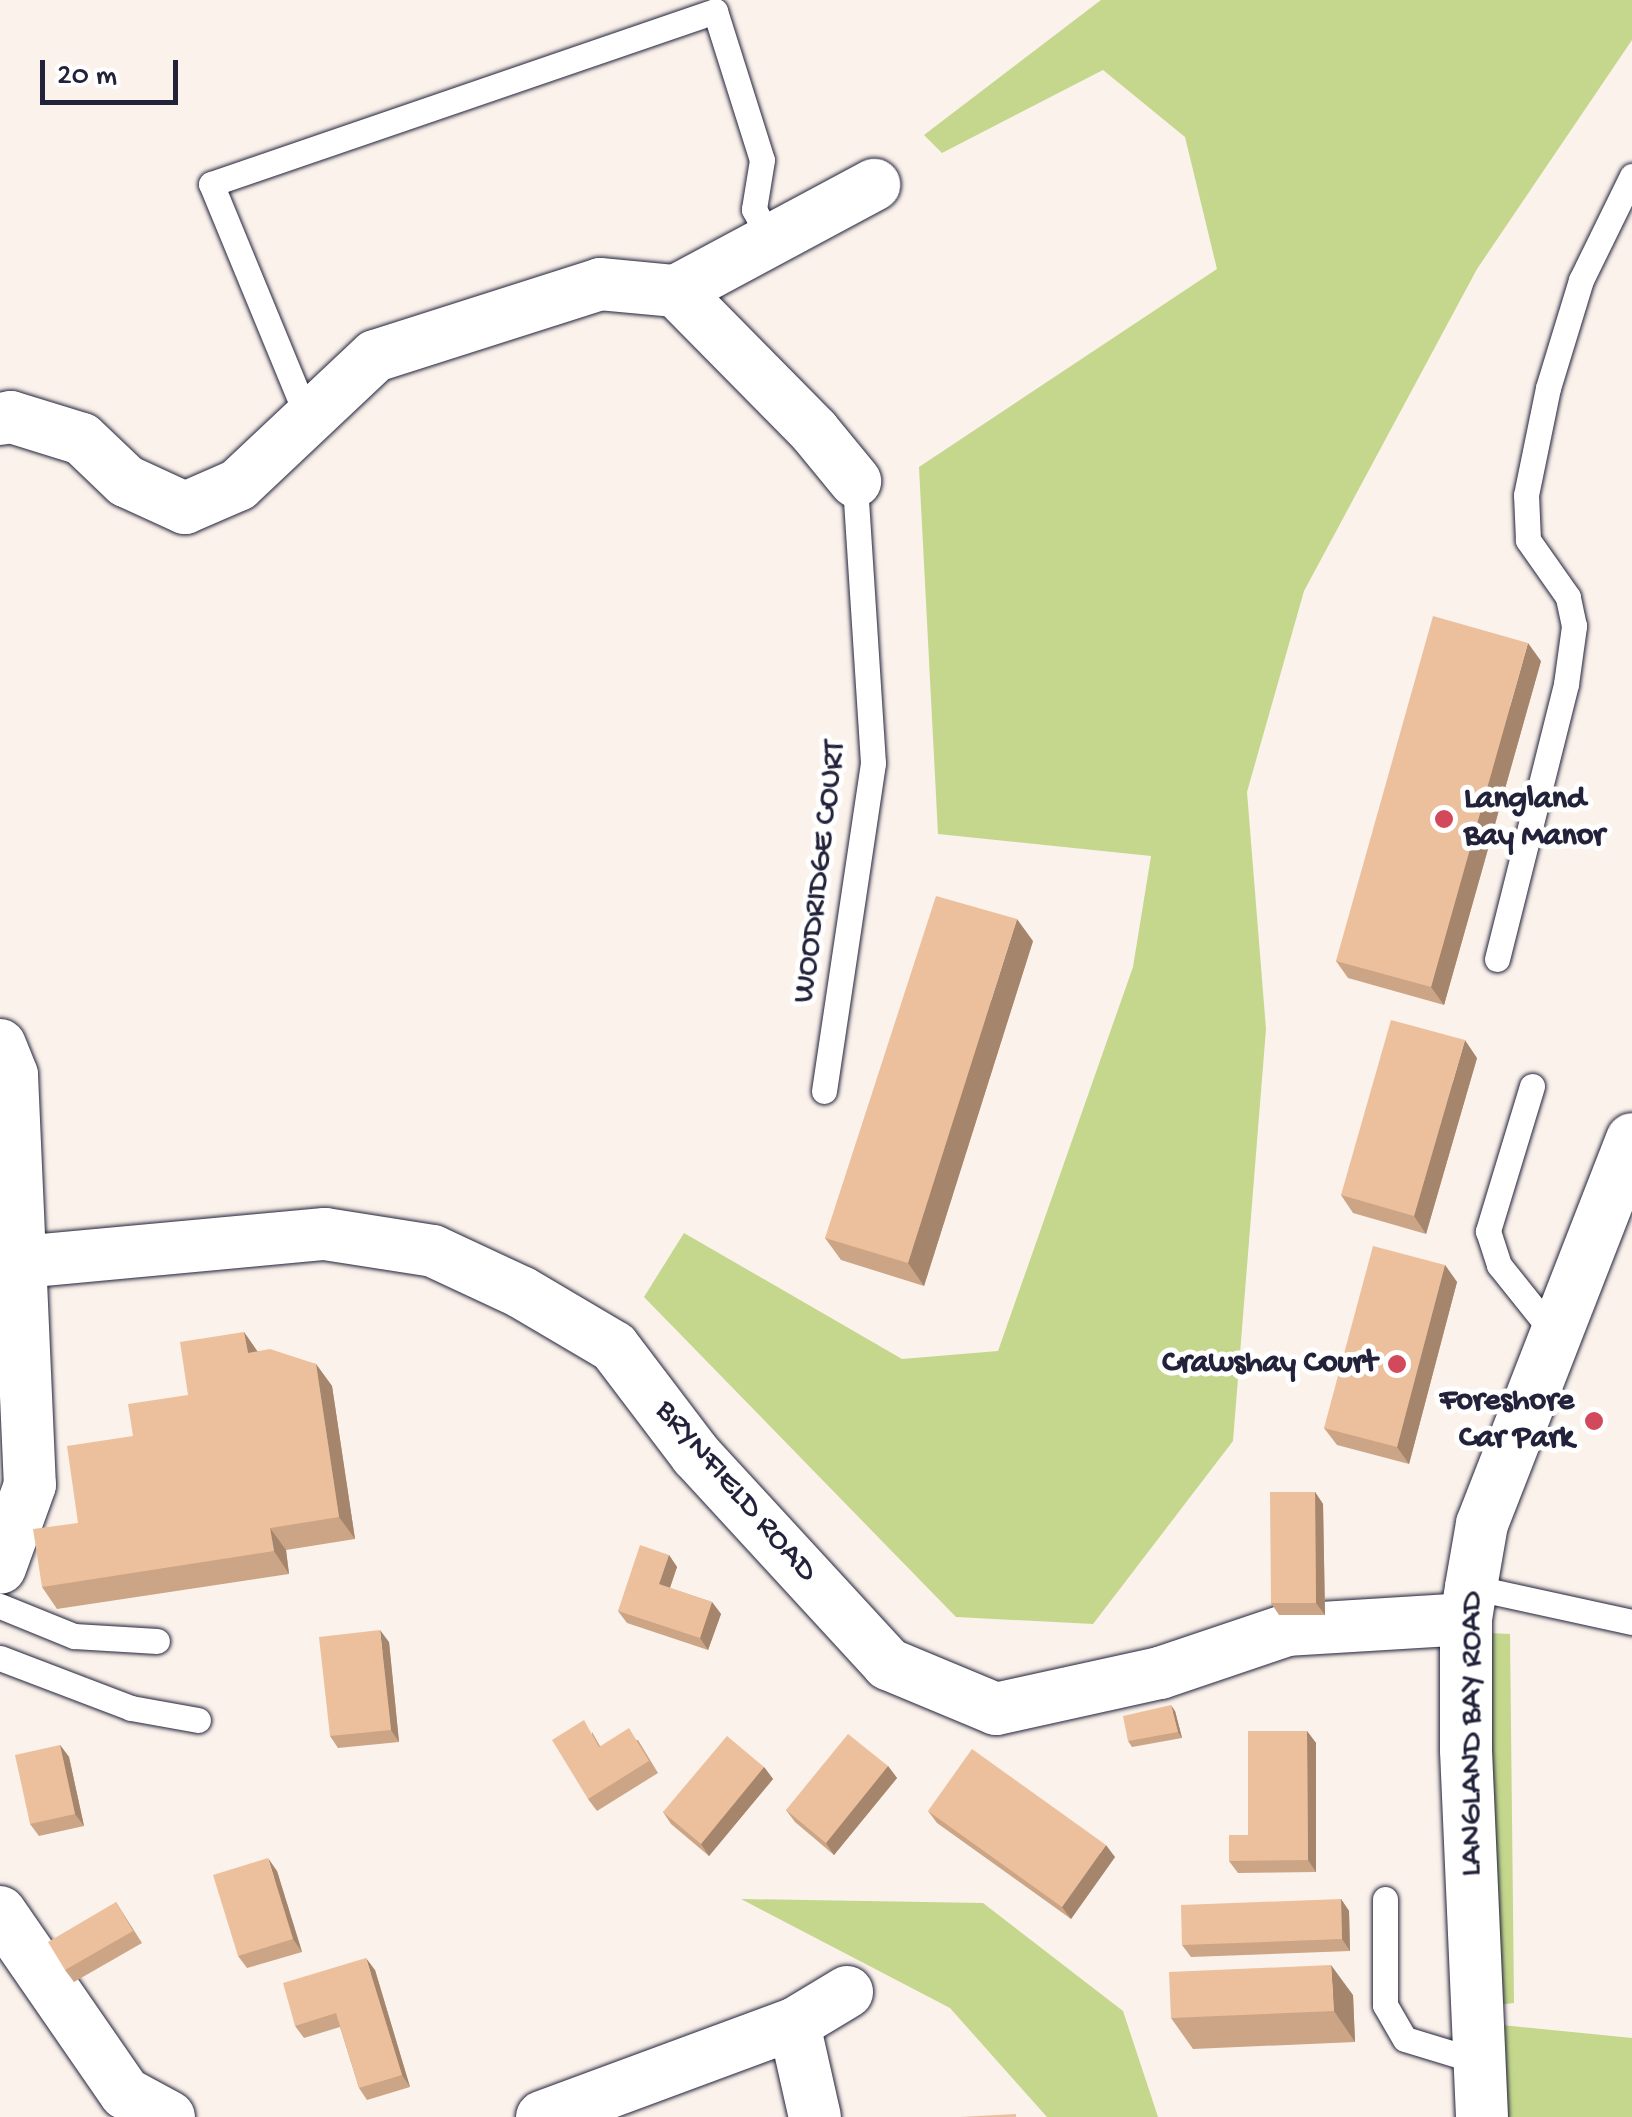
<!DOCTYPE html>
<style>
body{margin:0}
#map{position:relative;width:1632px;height:2117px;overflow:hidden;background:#fbf2eb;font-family:"Gochi Hand",sans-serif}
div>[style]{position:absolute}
.green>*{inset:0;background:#c4d78c}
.roads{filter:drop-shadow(0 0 2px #22223b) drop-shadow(0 0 2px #22223b)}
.lane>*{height:25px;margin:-12.5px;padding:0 12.5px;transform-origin:12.5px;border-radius:12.5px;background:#fff}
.street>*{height:52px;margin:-26px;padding:0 26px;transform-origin:26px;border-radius:26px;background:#fff}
.wall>*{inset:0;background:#cba586}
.shaded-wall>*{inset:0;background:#a5866d}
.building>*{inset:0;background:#ecc09c}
.dots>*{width:28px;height:28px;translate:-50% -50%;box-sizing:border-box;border:5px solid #fff;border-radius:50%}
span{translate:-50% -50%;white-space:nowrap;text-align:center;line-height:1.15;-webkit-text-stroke:10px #fff;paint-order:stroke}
.poi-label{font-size:32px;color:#22223b;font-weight:700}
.left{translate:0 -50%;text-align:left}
.right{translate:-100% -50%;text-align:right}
.street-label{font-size:32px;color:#22223b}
.scale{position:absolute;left:40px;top:60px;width:138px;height:45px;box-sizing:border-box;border:5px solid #22223b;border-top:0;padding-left:12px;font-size:30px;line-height:35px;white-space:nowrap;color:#22223b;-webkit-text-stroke:8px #fff;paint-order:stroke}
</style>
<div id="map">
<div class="green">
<i style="clip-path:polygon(1101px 0,1632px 0,1632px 40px,1477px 269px,1304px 591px,1247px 792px,1266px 1029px,1233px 1441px,1093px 1624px,956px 1617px,644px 1297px,684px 1233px,902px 1359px,998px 1351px,1133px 967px,1151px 856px,938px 834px,919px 467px,1217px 269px,1185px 137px,1103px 70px,942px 153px,924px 135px)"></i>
<i style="clip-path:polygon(1489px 1633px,1510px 1634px,1514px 2003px,1498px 2005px)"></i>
<i style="clip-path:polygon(741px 1899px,983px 1903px,1123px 2011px,1158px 2117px,1047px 2117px,950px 2008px)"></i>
<i style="clip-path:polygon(1502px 2025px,1632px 2038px,1632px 2117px,1508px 2117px)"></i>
</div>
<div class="roads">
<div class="lane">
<i style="left:308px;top:419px;width:254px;rotate:-112.4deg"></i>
<i style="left:211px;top:184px;width:533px;rotate:-18.94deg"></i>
<i style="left:715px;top:11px;width:156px;rotate:72.5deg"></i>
<i style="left:762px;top:160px;width:50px;rotate:99.3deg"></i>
<i style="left:754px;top:209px;width:35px;rotate:63deg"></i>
<i style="left:1497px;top:959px;width:284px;rotate:-75.9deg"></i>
<i style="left:1566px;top:684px;width:59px;rotate:-82.1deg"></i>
<i style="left:1574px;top:626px;width:30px;rotate:-102deg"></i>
<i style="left:1568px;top:597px;width:70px;rotate:-125.1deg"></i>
<i style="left:1528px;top:540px;width:45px;rotate:-92.5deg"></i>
<i style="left:1526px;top:495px;width:109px;rotate:-78.4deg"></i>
<i style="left:1548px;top:388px;width:113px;rotate:-73deg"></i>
<i style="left:1581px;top:280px;width:116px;rotate:-63.9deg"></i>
<i style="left:1532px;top:1086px;width:152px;rotate:106.9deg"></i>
<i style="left:1488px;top:1231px;width:36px;rotate:72deg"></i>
<i style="left:1499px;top:1265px;width:90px;rotate:51.3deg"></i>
<i style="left:824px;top:1091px;width:332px;rotate:-81.5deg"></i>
<i style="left:873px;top:763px;width:283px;rotate:-93.7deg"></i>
<i style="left:1471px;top:1587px;width:165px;rotate:12.3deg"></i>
<i style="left:0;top:1606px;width:80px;rotate:22.1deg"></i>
<i style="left:74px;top:1636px;width:83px;rotate:3.4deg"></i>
<i style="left:0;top:1658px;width:140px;rotate:20.9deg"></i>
<i style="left:131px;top:1708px;width:68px;rotate:10.2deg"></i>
<i style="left:1385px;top:1899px;width:106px;rotate:90deg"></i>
<i style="left:1385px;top:2005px;width:39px;rotate:60deg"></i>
<i style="left:1405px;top:2039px;width:78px;rotate:17deg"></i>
</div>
<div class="street">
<i style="left:676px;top:291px;width:197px;rotate:45.4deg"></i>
<i style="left:814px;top:431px;width:65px;rotate:50.6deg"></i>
<i style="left:0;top:419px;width:11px;rotate:-10deg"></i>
<i style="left:11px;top:417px;width:74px;rotate:17.2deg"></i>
<i style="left:82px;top:439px;width:61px;rotate:43.7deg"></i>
<i style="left:126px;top:481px;width:65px;rotate:24.6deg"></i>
<i style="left:185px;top:508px;width:58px;rotate:-23.5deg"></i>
<i style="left:238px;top:485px;width:188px;rotate:-43.3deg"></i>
<i style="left:375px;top:356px;width:236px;rotate:-17.7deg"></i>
<i style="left:600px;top:284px;width:76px;rotate:5.3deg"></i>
<i style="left:676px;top:291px;width:225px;rotate:-28.2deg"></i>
<i style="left:0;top:1045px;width:32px;rotate:68deg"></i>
<i style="left:12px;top:1075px;width:410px;rotate:87.5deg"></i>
<i style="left:30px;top:1485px;width:88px;rotate:109.9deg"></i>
<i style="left:0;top:1264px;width:326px;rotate:-5.3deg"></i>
<i style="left:325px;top:1234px;width:109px;rotate:8.9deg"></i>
<i style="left:433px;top:1251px;width:97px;rotate:25deg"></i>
<i style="left:521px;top:1292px;width:108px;rotate:30.6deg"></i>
<i style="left:614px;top:1347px;width:136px;rotate:52.8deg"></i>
<i style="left:696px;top:1455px;width:284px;rotate:47.4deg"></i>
<i style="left:888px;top:1664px;width:117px;rotate:22.6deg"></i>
<i style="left:996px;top:1709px;width:168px;rotate:-12.4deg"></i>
<i style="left:1160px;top:1673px;width:134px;rotate:-18.7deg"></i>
<i style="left:1287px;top:1630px;width:179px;rotate:-3.5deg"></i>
<i style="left:0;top:1912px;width:220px;rotate:55.4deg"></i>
<i style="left:125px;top:2093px;width:50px;rotate:28.6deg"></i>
<i style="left:794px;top:2024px;width:95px;rotate:77.3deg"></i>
<i style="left:542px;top:2117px;width:269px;rotate:-20.3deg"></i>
<i style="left:794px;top:2024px;width:62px;rotate:-31.1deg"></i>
<i style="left:1482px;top:2117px;width:367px;rotate:-92.5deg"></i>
<i style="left:1466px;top:1750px;width:131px;rotate:-90deg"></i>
<i style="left:1466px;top:1619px;width:32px;rotate:-81deg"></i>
<i style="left:1471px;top:1587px;width:64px;rotate:-80.1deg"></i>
<i style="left:1482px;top:1524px;width:413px;rotate:-68.7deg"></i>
</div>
</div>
<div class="wall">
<i style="clip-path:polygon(1541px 661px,1444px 1005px,1348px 978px,1336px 961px)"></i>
<i style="clip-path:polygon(1033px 941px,924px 1286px,841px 1260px,825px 1238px)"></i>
<i style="clip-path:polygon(1477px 1058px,1426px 1234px,1353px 1213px,1341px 1195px)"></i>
<i style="clip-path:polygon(1445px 1265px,1457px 1282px,1409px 1464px,1337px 1445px,1324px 1428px)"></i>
<i style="clip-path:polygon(244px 1332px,257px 1351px,316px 1364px,332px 1386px,355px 1539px,286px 1550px,289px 1574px,57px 1609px,42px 1587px,78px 1523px,133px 1436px,188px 1395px)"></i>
<i style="clip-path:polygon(1315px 1492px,1323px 1504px,1325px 1615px,1279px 1615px,1271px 1603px)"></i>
<i style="clip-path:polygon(669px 1555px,677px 1567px,670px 1588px,712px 1602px,721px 1614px,708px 1650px,627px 1623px,618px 1611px)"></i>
<i style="clip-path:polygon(389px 1642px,399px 1742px,338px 1748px,330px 1736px)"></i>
<i style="clip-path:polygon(1175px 1711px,1182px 1738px,1132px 1747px,1128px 1741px)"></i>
<i style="clip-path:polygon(1307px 1731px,1316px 1743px,1316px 1872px,1238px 1873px,1229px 1861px,1248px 1835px)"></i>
<i style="clip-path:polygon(592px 1732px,600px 1746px,638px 1740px,658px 1773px,597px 1811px,588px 1799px)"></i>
<i style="clip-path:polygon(60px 1745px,69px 1757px,84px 1826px,39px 1836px,30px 1824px)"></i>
<i style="clip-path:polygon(888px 1766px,897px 1778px,834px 1855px,795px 1822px,786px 1810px)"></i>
<i style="clip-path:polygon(764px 1767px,773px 1779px,709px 1856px,671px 1824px,663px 1812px)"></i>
<i style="clip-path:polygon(928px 1811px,1115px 1857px,1071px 1919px,937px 1823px)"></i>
<i style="clip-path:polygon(277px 1871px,302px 1952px,247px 1968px,238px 1956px)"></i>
<i style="clip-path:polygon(1341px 1899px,1349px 1911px,1350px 1951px,1191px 1957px,1182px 1945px)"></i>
<i style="clip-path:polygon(116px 1902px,142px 1943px,74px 1982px,65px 1970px)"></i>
<i style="clip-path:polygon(375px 1970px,410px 2087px,367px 2100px,359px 2088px,340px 2027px,304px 2038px,295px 2026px)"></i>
<i style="clip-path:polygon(1353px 1995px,1355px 2042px,1193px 2049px,1171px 2018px)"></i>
</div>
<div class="shaded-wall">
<i style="clip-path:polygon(1528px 643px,1541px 661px,1444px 1005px,1431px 987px)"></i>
<i style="clip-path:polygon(1017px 919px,1033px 941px,924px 1286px,908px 1263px)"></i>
<i style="clip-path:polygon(1465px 1040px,1477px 1058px,1426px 1234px,1414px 1216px)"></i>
<i style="clip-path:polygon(1445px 1265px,1457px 1282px,1409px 1464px,1397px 1447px)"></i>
<i style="clip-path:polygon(244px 1332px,260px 1355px,248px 1353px)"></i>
<i style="clip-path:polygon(316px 1364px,332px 1386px,355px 1539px,339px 1517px)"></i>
<i style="clip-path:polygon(1315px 1492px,1323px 1504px,1325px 1615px,1316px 1603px)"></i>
<i style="clip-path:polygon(270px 1528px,286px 1550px,289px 1574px,274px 1551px)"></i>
<i style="clip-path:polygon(669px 1555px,677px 1567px,667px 1596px,659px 1584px)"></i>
<i style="clip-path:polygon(712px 1602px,721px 1614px,708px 1650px,700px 1638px)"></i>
<i style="clip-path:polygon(380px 1630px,389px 1642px,399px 1742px,391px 1730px)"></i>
<i style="clip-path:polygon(1171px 1705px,1175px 1711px,1182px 1738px,1178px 1732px)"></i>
<i style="clip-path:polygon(1307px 1731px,1316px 1743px,1316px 1872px,1308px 1860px)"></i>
<i style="clip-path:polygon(60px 1745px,69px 1757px,84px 1826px,75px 1814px)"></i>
<i style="clip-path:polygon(888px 1766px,897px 1778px,834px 1855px,826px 1843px)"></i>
<i style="clip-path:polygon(764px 1767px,773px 1779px,709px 1856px,701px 1844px)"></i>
<i style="clip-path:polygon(1106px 1845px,1115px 1857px,1071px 1919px,1062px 1907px)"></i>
<i style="clip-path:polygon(268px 1858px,277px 1871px,302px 1952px,293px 1939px)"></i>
<i style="clip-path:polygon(1341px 1899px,1349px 1911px,1350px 1951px,1342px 1939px)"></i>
<i style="clip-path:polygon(366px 1958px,375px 1970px,410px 2087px,402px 2075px)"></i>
<i style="clip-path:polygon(1331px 1965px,1353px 1995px,1355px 2042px,1334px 2011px)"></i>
</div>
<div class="building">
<i style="clip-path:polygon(1433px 616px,1528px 643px,1431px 987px,1336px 961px)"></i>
<i style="clip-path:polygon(936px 896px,1017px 919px,908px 1263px,825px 1238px)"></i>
<i style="clip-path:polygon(1391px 1020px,1465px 1040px,1414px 1216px,1341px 1195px)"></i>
<i style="clip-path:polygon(1373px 1246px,1445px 1265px,1397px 1447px,1324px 1428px)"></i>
<i style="clip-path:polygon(244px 1332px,248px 1353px,270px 1349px,316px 1364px,339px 1517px,270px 1528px,274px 1551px,42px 1587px,33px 1529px,78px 1523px,67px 1446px,133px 1436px,128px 1404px,188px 1395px,180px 1342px)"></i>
<i style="clip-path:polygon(1270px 1492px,1315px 1492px,1316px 1603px,1271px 1603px)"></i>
<i style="clip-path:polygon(640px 1545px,669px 1555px,659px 1584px,712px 1602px,700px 1638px,618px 1611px)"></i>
<i style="clip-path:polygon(380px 1630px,391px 1730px,330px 1736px,319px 1637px)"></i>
<i style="clip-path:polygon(1171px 1705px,1178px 1732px,1128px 1741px,1123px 1716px)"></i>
<i style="clip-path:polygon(584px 1720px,599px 1747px,629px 1728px,649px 1761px,588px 1799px,552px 1740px)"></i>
<i style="clip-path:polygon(1248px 1731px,1307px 1731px,1308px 1860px,1229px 1861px,1229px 1835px,1248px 1835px)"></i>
<i style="clip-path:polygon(848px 1734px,888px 1766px,826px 1843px,786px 1810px)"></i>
<i style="clip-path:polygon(727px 1736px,764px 1767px,701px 1844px,663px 1812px)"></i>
<i style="clip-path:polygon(60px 1745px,75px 1814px,30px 1824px,15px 1755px)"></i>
<i style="clip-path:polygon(972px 1749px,1106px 1845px,1062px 1907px,928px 1811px)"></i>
<i style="clip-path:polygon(268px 1858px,293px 1939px,238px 1956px,213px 1875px)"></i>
<i style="clip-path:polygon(1341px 1899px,1342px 1939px,1182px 1945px,1181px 1905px)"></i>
<i style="clip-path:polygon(116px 1902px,133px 1931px,65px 1970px,48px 1942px)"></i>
<i style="clip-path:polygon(366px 1958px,402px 2075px,359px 2088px,336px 2013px,295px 2026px,283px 1983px)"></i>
<i style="clip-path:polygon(1331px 1965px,1334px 2011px,1171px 2018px,1169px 1972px)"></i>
<i style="clip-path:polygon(1016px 2114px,1016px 2117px,960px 2117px)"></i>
</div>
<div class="dots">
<i style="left:1444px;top:819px;background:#d1495b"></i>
<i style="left:1397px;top:1364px;background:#d1495b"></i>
<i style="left:1594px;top:1421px;background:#d1495b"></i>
</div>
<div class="poi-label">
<span class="left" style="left:1464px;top:819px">Langland<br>Bay Manor</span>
<span class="right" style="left:1377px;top:1364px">Crawshay Court</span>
<span class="right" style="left:1574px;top:1421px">Foreshore<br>Car Park</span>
</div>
<div class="street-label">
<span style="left:821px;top:872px;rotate:-83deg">WOODRIDGE COURT</span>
<span style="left:735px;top:1492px;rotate:49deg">BRYNFIELD ROAD</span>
<span style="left:1473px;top:1734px;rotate:-90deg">LANGLAND BAY ROAD</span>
</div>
<div class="scale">20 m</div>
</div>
